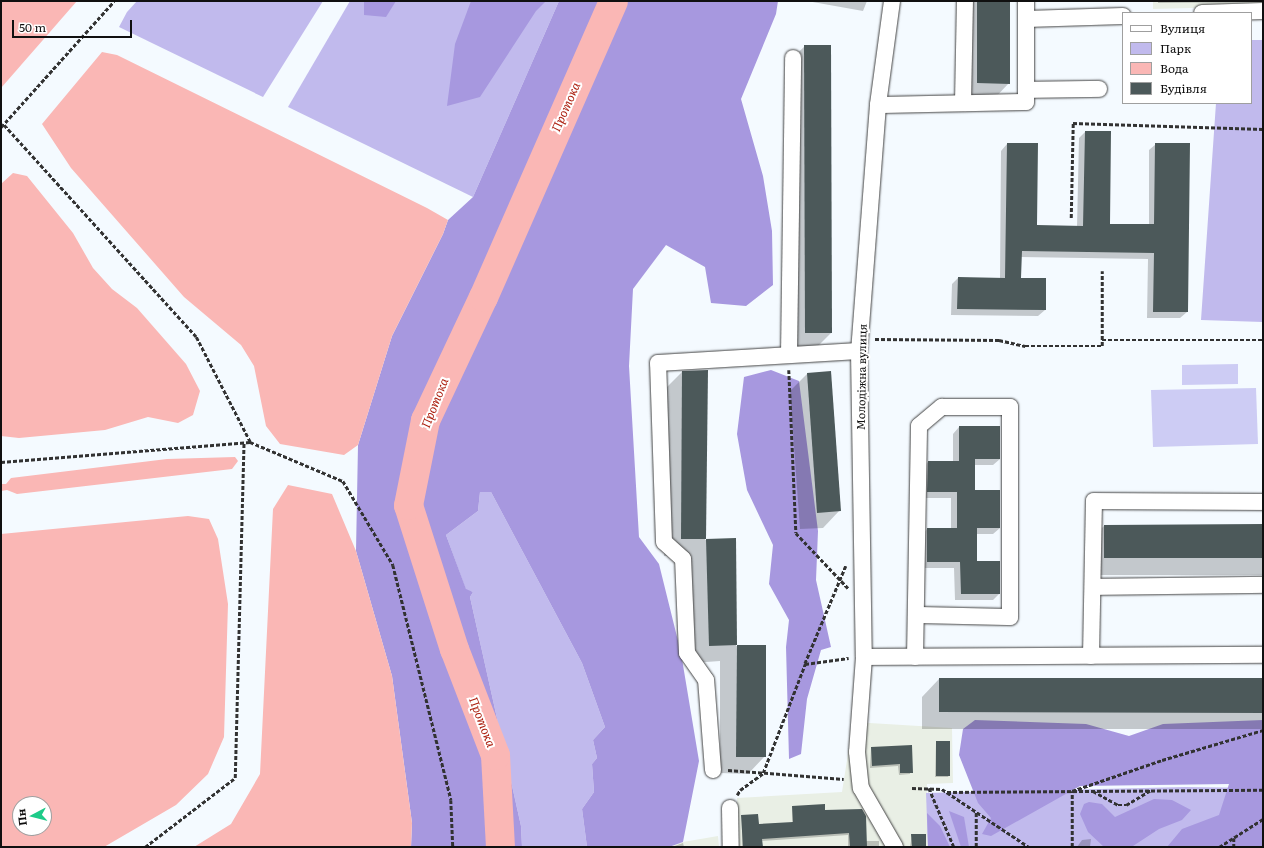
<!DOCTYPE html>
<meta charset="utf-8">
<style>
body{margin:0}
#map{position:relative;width:1264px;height:848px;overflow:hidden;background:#f4faff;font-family:Literata,serif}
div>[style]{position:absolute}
.industrial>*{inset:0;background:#e9efe5}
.green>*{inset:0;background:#c1baed}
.forest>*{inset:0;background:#a798df}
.pitch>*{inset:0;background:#cdccf4}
.water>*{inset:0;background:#fab7b5}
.shadow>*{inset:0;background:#0003}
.river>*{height:29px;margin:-14.5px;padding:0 14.5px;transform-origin:14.5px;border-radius:14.5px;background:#fab7b5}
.building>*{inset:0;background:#4c595a}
.path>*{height:2.5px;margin-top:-1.25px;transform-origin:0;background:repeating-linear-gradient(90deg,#323232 0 4px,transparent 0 6px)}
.roads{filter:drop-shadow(0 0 1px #434343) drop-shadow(0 0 1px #434343)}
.minor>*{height:16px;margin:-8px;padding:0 8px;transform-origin:8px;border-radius:8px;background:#fff}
span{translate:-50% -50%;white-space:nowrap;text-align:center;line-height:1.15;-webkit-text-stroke:4px #fff;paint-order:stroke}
.street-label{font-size:11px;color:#101010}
.water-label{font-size:12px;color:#ac2010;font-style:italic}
.frame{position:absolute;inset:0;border:2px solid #101010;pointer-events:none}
.legend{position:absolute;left:1122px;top:12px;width:130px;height:92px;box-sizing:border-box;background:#fff;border:1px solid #9f9f9f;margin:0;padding:5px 7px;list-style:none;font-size:12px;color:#101010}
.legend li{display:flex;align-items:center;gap:8px;height:20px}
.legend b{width:20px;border:1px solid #9f9f9f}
.north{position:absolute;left:12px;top:796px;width:40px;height:40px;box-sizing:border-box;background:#fff;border:1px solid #9f9f9f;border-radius:50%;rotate:263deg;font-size:11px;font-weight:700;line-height:16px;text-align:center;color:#101010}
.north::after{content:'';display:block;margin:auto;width:14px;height:18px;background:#1ecb89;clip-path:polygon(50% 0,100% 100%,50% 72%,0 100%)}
.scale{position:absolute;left:12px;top:20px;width:120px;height:18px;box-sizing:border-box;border:2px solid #101010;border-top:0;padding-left:5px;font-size:12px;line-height:14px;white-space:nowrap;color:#101010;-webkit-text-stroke:3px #fff;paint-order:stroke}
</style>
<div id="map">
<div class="industrial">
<i style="clip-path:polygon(1153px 1px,1263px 1px,1263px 6px,1153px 9px)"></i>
<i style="clip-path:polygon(853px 722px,952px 728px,953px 783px,927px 784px,928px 847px,739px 847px,737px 798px,842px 792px)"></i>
<i style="clip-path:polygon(718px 836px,719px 847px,669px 847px,683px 842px)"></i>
</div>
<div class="green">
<i style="clip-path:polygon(137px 1px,323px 1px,263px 97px,119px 27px,127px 12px)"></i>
<i style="clip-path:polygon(350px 1px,559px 1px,473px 197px,288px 107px)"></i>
<i style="clip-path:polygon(1251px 40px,1263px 40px,1263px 322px,1201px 320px,1216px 103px,1251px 103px)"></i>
<i style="clip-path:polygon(480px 492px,491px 492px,582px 663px,605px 727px,593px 740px,597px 758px,592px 764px,594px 792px,582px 809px,587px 847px,522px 847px,521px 826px,470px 597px,473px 592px,466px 590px,446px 535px,478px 511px)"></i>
<i style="clip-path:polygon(1185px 787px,1263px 788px,1263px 847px,928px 847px,926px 793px)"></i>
</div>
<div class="forest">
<i style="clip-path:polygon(364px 1px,396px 1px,386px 17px,364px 15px)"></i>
<i style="clip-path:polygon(471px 1px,546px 1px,536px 11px,480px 97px,447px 106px,455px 44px)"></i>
<i style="clip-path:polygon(559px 1px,778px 1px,776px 14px,741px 99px,763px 176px,772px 231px,773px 285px,746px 306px,711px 303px,705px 267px,666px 245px,633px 289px,629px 366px,639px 537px,659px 564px,681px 653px,699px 761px,683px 842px,669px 847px,587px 847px,582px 809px,594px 792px,592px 764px,597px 758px,593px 740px,605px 727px,582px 663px,491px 492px,480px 492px,478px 511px,446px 535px,466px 589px,473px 592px,470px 597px,521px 826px,522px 847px,411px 847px,412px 823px,392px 676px,356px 551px,358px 445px,392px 336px,443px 234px,448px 220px,473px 197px)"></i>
<i style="clip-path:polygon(771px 370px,799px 381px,818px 531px,816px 580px,831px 647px,821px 650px,807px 699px,801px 754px,789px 759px,786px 647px,789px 620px,769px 584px,773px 545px,747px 490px,737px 434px,744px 377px)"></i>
<i style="clip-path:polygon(975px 720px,1086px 724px,1129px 736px,1163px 724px,1263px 720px,1263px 847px,1167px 847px,1182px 829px,1219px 815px,1229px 784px,1080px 786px,991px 836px,982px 834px,991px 818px,978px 803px,959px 755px,963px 729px)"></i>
<i style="clip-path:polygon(1154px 799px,1172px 800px,1191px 810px,1182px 820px,1159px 829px,1133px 846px,1104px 847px,1088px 832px,1080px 814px,1084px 804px,1089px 802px,1102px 804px,1115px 817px)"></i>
<i style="clip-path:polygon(949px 811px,964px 817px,969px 847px,961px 847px)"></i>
<i style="clip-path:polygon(927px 813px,940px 826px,950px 847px,928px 847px)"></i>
</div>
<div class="pitch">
<i style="clip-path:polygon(1238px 364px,1238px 384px,1182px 385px,1182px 365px)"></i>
<i style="clip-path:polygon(1256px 388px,1258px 444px,1153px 447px,1151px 390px)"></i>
</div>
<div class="water">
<i style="clip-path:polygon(1px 1px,77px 1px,1px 88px)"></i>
<i style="clip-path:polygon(102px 52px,117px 55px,427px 208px,448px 220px,443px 234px,392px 336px,358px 445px,344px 455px,280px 444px,266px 426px,254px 366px,241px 345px,184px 297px,71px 168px,42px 124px)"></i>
<i style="clip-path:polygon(13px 173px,27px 176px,73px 233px,93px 268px,112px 289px,137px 308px,186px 364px,200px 391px,193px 415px,178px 423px,148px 417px,105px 430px,19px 438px,1px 436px,1px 184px)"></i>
<i style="clip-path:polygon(235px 457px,238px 461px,232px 469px,17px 494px,7px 490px,1px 491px,1px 484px,6px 484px,11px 478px,167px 459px)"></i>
<i style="clip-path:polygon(288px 485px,332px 494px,356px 551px,392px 676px,412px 823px,411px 847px,194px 847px,231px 824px,260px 774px,273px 509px)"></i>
<i style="clip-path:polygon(evenodd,188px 516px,209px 519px,218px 539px,228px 604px,224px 737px,208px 774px,176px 805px,104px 847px,1px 847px,1px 534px,188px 516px,20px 804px,44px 804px,44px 828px,20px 828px,20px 804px)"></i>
</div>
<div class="shadow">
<i style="clip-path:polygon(807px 1px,867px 1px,863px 11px)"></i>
<i style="clip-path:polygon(961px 1px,1009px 1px,1009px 83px,992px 101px,960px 100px)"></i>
<i style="clip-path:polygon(1158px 1px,1263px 1px,1263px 2px,1158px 3px)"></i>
<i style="clip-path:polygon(805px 46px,831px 333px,814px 350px,789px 350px,787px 63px)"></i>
<i style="clip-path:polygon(1085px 132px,1110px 132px,1109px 225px,1149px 225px,1149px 150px,1156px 144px,1187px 312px,1180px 318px,1147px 318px,1148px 259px,1020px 257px,1020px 279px,1045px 310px,1038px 316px,951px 315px,952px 284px,958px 278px,1000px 279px,1001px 151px,1007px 144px,1036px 226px,1077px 227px,1079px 138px)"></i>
<i style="clip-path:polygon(707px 371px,705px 540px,735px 539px,736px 646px,765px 646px,765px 756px,748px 774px,720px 773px,720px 661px,692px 663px,689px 555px,664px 556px,665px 389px,682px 372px)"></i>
<i style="clip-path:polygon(830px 372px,840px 510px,823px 528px,800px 529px,790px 391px,807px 374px)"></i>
<i style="clip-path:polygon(959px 427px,1000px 459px,993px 465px,974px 465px,974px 491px,1000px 528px,993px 534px,976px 534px,976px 562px,1000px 593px,993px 600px,955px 600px,954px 568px,921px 568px,921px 536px,927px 529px,951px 529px,951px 498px,921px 498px,922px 468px,928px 462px,953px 462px,953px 434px)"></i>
<i style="clip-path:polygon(1263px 525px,1263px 575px,1087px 575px,1087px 543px,1104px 526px)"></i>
<i style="clip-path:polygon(939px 679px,1263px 679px,1263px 729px,922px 729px,922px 697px)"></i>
<i style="clip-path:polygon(936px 742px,949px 775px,948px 777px,935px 777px)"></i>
<i style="clip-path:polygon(911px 746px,910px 774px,899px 775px,898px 766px,870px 768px,871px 748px)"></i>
<i style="clip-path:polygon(792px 807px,825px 811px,866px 841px,879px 841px,879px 847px,848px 847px,848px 835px,761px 841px,762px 847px,742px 847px,742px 816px,758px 825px,792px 823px)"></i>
<i style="clip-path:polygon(912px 835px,925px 847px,910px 847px)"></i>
<i style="clip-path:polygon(1091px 839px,1090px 847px,1077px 847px,1082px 840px)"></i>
<i style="clip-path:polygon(683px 843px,684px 847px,672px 847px)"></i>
</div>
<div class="river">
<i style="left:500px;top:847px;width:92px;rotate:-93.1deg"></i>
<i style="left:495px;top:755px;width:114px;rotate:-111.1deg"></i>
<i style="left:454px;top:649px;width:151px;rotate:-107.7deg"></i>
<i style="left:408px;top:505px;width:87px;rotate:-78.7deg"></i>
<i style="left:425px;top:420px;width:136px;rotate:-64.8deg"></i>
<i style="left:483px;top:297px;width:323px;rotate:-66.3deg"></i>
</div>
<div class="building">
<i style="clip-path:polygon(977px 1px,1010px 1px,1010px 84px,977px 83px)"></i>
<i style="clip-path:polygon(804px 45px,831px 45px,832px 333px,805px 333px)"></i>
<i style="clip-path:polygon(1085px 131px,1111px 131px,1110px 224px,1154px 224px,1155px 143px,1190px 143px,1188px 312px,1153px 312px,1154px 253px,1022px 251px,1021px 278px,1046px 278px,1046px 310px,957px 309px,958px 277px,1005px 278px,1007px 143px,1038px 143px,1037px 225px,1083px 226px)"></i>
<i style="clip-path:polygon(708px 370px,706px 539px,681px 539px,682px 371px)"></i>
<i style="clip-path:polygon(831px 371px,841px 511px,817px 513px,807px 373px)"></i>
<i style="clip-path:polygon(959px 426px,1000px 426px,1000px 459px,975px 459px,975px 490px,1000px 490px,1000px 528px,977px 528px,977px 561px,1000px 561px,1000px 594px,961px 594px,960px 562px,927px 562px,927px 528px,957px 528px,957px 492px,927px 492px,928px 461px,959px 461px)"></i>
<i style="clip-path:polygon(1263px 524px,1263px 558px,1104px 558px,1104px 525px)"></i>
<i style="clip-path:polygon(736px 538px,737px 645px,709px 646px,706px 539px)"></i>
<i style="clip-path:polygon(737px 645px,766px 645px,766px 757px,736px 757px)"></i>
<i style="clip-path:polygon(939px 678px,1263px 678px,1263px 713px,939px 712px)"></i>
<i style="clip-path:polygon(936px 741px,950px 741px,950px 776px,936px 776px)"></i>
<i style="clip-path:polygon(912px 745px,913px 773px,900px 773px,900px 764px,872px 766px,871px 747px)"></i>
<i style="clip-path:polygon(825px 804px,825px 810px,862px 809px,866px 816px,867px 847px,850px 847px,849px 833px,762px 839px,763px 847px,743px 847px,741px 815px,758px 814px,759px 824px,793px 822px,792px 806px)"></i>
<i style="clip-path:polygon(911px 834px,926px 834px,926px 847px,912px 847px)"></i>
</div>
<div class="path">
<i style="left:1px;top:127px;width:169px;rotate:-48.1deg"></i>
<i style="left:1071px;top:218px;width:95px;rotate:-88.8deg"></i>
<i style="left:1073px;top:123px;width:190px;rotate:1.8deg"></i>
<i style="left:875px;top:339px;width:124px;rotate:0.5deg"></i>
<i style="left:999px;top:340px;width:27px;rotate:13deg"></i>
<i style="left:1025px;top:346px;width:77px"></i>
<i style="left:1102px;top:346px;width:75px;rotate:-90deg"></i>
<i style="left:1102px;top:340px;width:161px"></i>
<i style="left:789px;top:370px;width:163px;rotate:87.5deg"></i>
<i style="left:796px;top:533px;width:76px;rotate:46.6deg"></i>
<i style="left:250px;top:442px;width:101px;rotate:22.8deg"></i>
<i style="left:343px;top:481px;width:98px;rotate:59.2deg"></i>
<i style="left:393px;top:565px;width:242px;rotate:76.1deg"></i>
<i style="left:451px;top:800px;width:47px;rotate:87.6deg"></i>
<i style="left:1px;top:462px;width:250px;rotate:-4.6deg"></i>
<i style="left:250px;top:442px;width:118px;rotate:-117.2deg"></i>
<i style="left:196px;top:337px;width:286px;rotate:-132.2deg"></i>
<i style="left:846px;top:566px;width:106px;rotate:112.7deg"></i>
<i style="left:805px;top:664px;width:44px;rotate:-7.8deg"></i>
<i style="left:728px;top:770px;width:116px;rotate:4.4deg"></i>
<i style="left:912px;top:788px;width:30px;rotate:2deg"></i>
<i style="left:942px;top:789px;width:105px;rotate:33.7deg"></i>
<i style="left:929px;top:788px;width:64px;rotate:67deg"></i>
<i style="left:1093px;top:791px;width:29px;rotate:29deg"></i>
<i style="left:1118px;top:805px;width:8px"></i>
<i style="left:1126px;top:805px;width:29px;rotate:-31deg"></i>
<i style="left:947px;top:792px;width:316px;rotate:-0.4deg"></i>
<i style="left:737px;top:795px;width:6px;rotate:-59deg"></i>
<i style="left:740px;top:790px;width:29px;rotate:-36deg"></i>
<i style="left:763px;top:773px;width:117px;rotate:-68.9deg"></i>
<i style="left:1234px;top:838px;width:9px;rotate:90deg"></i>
<i style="left:145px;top:847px;width:113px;rotate:-37.5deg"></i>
<i style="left:235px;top:778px;width:335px;rotate:-88.5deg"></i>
<i style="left:976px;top:847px;width:35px;rotate:-90deg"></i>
<i style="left:1072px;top:847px;width:56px;rotate:-90deg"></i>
<i style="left:1072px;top:791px;width:95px;rotate:-19deg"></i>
<i style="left:1162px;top:760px;width:105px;rotate:-16.5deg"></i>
<i style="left:1219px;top:847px;width:52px;rotate:-32.5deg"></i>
</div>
<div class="roads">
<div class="minor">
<i style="left:892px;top:1px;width:105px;rotate:97.7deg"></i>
<i style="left:878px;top:105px;width:247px;rotate:94.4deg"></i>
<i style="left:859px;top:351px;width:306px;rotate:89.1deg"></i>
<i style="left:864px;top:657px;width:95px;rotate:94.2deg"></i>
<i style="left:857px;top:752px;width:36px;rotate:84deg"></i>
<i style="left:861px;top:788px;width:68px;rotate:60deg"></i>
<i style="left:1202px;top:13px;width:61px;rotate:-1.9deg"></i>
<i style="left:1026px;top:19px;width:97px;rotate:-1.8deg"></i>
<i style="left:1026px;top:90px;width:73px;rotate:-0.8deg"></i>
<i style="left:963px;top:103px;width:102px;rotate:-88.9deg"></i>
<i style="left:878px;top:105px;width:148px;rotate:-1.2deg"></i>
<i style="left:1026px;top:102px;width:101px;rotate:-90deg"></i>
<i style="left:789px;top:355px;width:297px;rotate:-89.2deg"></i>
<i style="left:1093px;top:587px;width:170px;rotate:-0.7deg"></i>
<i style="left:1091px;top:656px;width:155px;rotate:-88.9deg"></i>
<i style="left:1094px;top:501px;width:169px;rotate:0.3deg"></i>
<i style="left:864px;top:657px;width:399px;rotate:-0.3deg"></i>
<i style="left:915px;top:657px;width:231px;rotate:-89deg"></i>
<i style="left:919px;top:426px;width:30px;rotate:-40deg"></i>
<i style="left:942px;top:407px;width:68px"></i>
<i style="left:1010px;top:407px;width:210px;rotate:90deg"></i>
<i style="left:1010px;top:617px;width:94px;rotate:-178.8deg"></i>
<i style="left:713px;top:770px;width:90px;rotate:-94.4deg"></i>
<i style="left:706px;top:680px;width:33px;rotate:-125deg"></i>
<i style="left:687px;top:653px;width:94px;rotate:-92.4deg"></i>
<i style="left:683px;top:559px;width:25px;rotate:-138deg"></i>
<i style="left:664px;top:542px;width:179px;rotate:-91.9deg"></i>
<i style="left:658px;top:363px;width:201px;rotate:-3.4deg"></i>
<i style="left:730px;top:808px;width:39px;rotate:89deg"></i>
</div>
</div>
<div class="street-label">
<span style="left:861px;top:377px;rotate:-89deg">Молодіжна вулиця</span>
</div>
<div class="water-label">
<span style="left:566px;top:107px;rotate:-66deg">Протока</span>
<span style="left:435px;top:403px;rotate:-68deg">Протока</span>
<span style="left:482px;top:722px;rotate:69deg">Протока</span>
</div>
<div class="frame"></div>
<ul class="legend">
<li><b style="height:5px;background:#fff"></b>Вулиця</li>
<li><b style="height:11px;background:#c1baed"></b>Парк</li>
<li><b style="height:11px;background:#fab7b5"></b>Вода</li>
<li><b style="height:11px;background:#4c595a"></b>Будівля</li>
</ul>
<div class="north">Пн</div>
<div class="scale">50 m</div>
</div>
